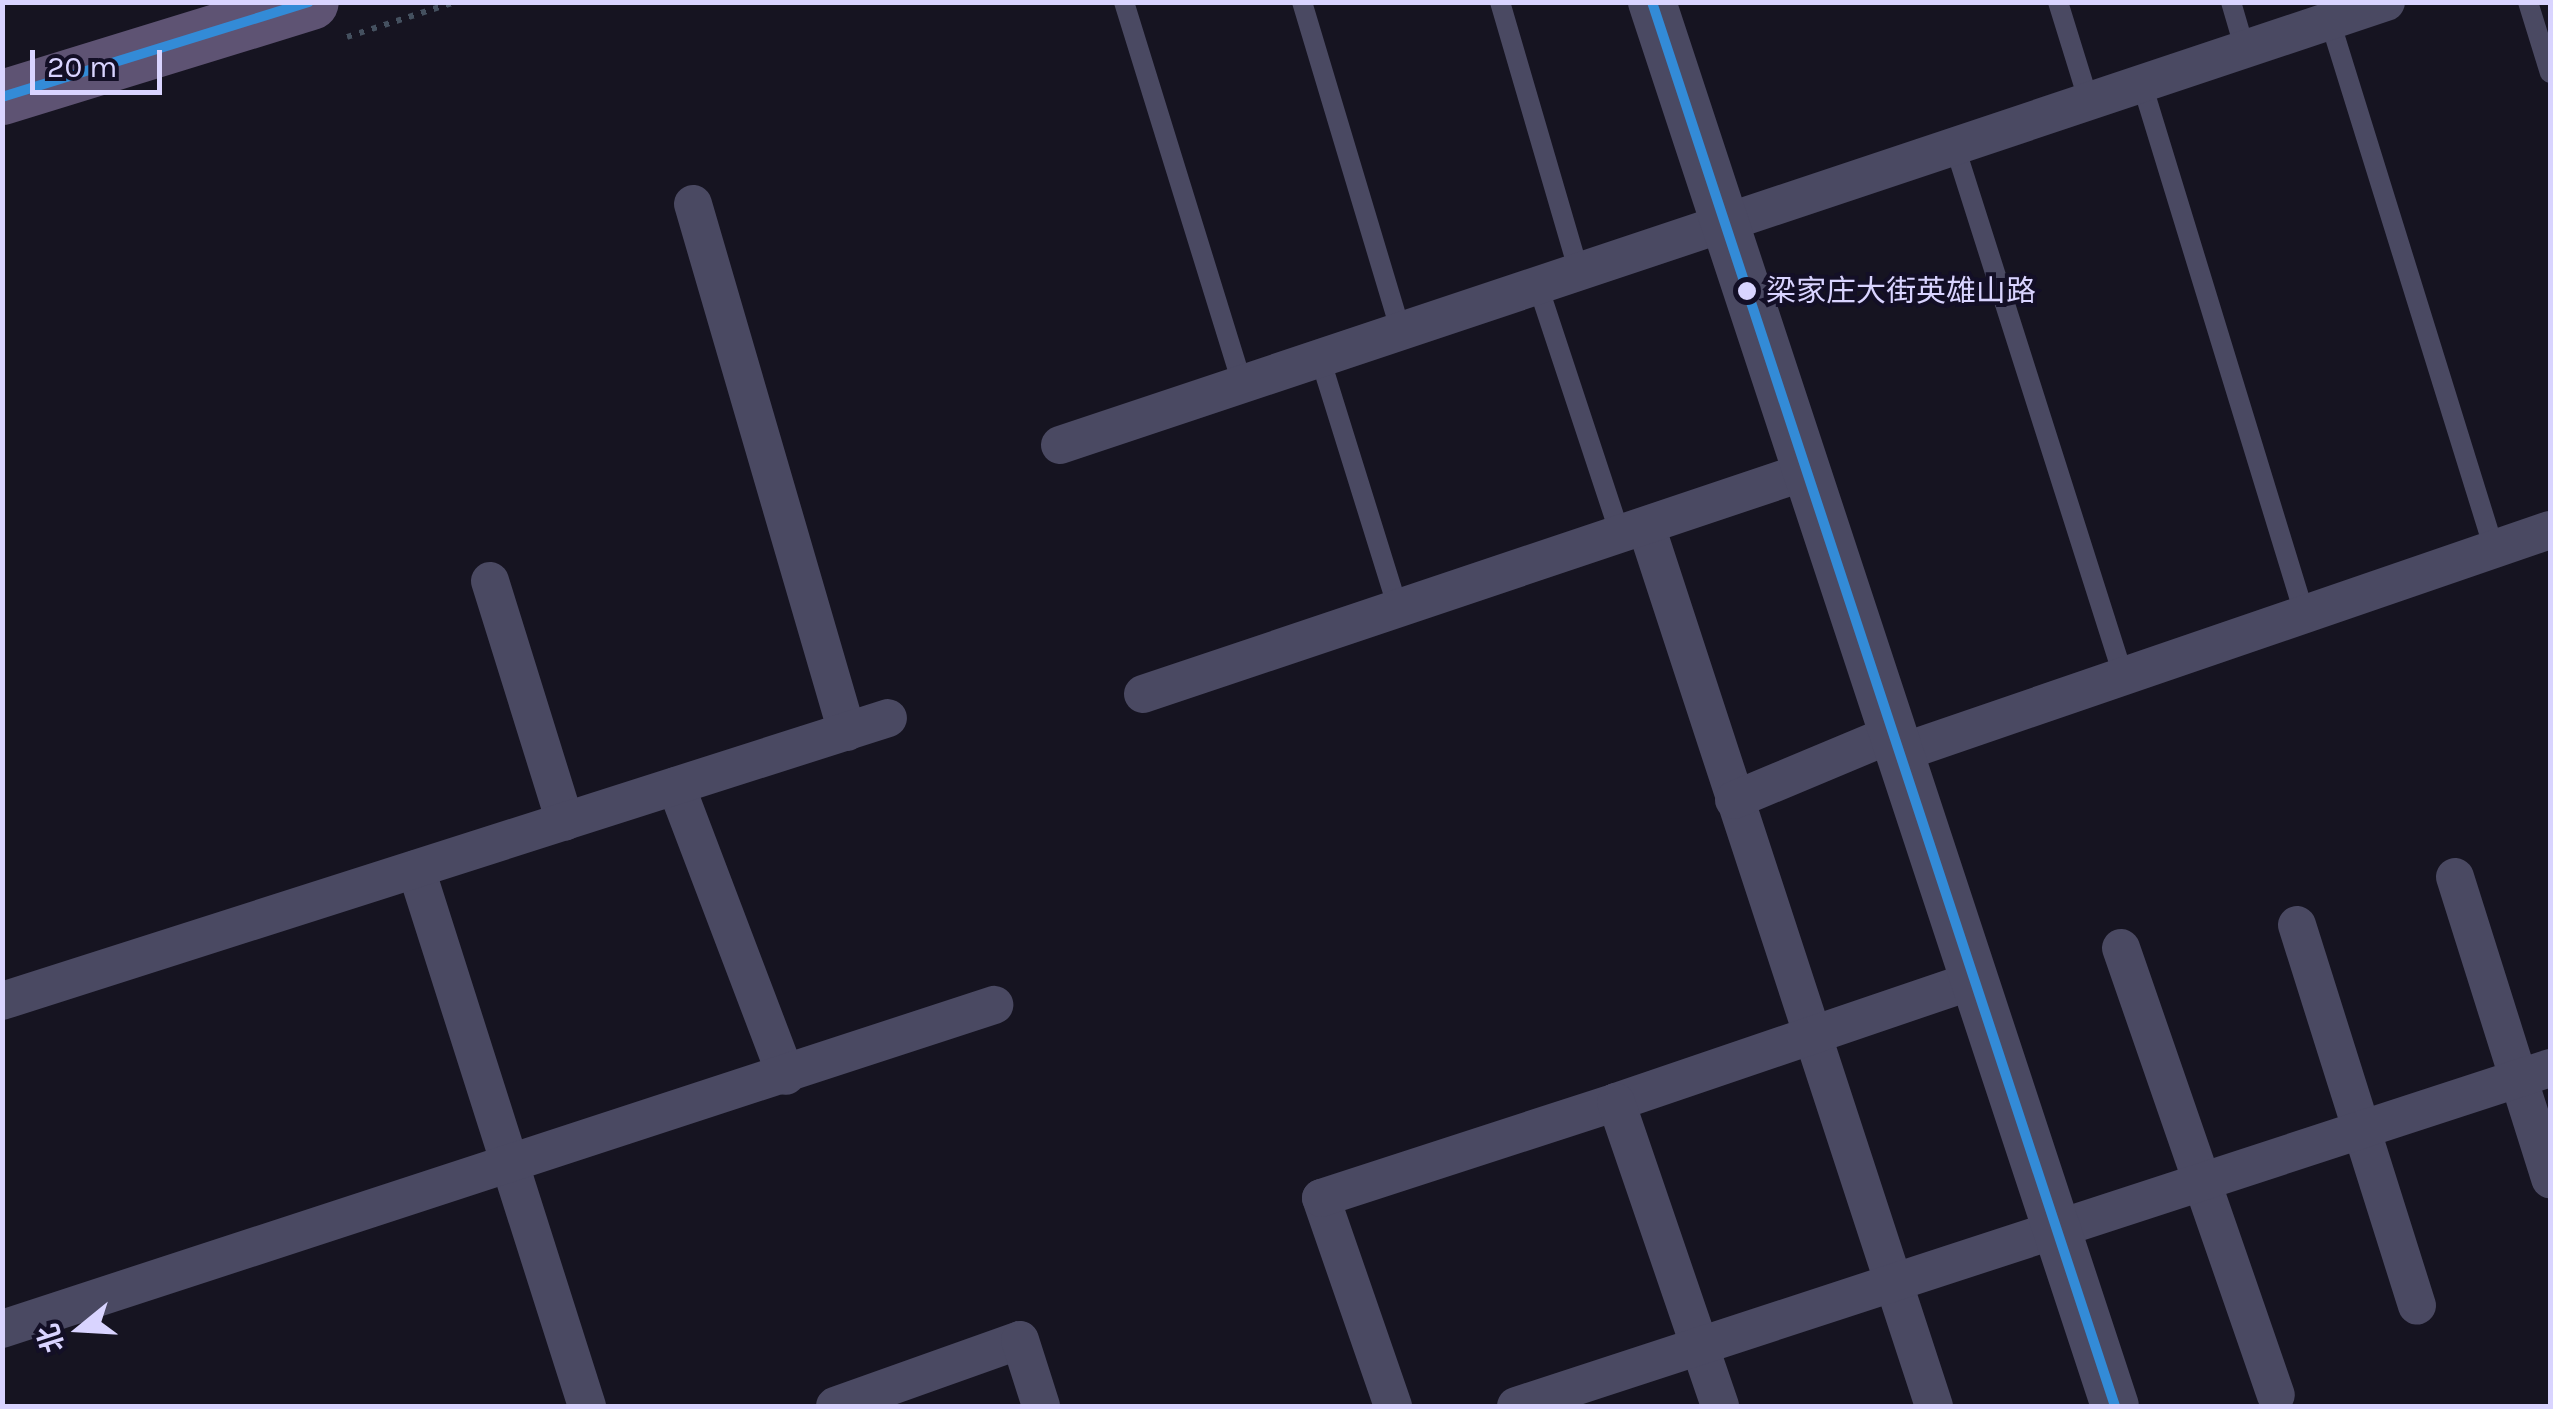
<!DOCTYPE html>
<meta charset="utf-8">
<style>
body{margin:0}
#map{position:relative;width:2553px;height:1409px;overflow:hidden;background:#161421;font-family:Karla,"Noto Sans SC",sans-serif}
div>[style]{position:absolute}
.path>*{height:6px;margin-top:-3px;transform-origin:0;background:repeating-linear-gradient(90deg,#44505f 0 5px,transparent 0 13px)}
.service>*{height:20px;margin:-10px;padding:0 10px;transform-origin:10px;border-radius:10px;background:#4a4962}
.minor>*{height:38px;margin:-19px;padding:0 19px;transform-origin:19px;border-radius:19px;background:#4a4962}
.tertiary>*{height:48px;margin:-24px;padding:0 24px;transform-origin:24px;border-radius:24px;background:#4a4962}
.primary>*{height:55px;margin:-27.5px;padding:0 27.5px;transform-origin:27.5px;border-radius:27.5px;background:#5e5373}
.bus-1>*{height:10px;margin:-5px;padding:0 5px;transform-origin:5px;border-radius:5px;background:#338bd7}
.dots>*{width:28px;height:28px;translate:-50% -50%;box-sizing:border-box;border:5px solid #130f26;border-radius:50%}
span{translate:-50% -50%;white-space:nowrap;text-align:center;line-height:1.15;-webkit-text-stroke:8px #130f26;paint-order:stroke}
.bus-label{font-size:30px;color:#d9d4ff}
.left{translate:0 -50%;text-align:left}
.frame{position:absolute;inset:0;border:5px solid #d9d4ff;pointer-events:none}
.north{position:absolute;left:30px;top:1279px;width:100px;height:100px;-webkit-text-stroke:8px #130f26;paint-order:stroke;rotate:252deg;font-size:28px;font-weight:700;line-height:40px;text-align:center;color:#d9d4ff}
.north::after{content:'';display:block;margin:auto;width:35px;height:45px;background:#d9d4ff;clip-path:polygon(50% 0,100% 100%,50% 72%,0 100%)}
.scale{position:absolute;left:30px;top:50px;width:132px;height:45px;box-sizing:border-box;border:5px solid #d9d4ff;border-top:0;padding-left:12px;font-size:30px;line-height:35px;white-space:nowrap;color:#d9d4ff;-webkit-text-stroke:8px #130f26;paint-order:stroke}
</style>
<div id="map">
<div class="path">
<i style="left:347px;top:37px;width:114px;rotate:-18deg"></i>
</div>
<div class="service">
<i style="left:1124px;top:2px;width:400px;rotate:72.8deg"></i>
<i style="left:1302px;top:2px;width:344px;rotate:73.3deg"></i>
<i style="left:1500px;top:2px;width:281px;rotate:73.7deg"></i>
<i style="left:2058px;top:2px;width:105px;rotate:72.8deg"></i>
<i style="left:2231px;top:2px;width:50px;rotate:73.7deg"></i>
<i style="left:2528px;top:2px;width:74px;rotate:72.8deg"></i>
<i style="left:2330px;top:21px;width:553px;rotate:72.74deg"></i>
<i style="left:2142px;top:84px;width:553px;rotate:72.97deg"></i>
<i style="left:1955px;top:147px;width:554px;rotate:72.35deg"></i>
<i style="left:1538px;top:286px;width:261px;rotate:71.7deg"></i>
<i style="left:1320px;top:358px;width:263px;rotate:72.7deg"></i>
</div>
<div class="minor">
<i style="left:693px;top:204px;width:550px;rotate:73.74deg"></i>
<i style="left:1060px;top:445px;width:1398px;rotate:-18.47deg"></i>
<i style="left:1646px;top:526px;width:926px;rotate:71.88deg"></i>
<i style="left:490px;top:581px;width:252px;rotate:72.7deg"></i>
<i style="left:1143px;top:694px;width:700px;rotate:-18.56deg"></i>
<i style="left:1900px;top:753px;width:687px;rotate:-18.94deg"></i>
<i style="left:676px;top:786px;width:310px;rotate:69.2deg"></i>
<i style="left:1734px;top:800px;width:173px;rotate:-22.7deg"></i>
<i style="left:416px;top:869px;width:564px;rotate:72.34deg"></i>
<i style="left:2455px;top:877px;width:317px;rotate:72.5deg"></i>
<i style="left:2297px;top:925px;width:399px;rotate:72.5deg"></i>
<i style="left:2121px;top:948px;width:473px;rotate:70.9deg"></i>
<i style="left:2px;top:1001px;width:930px;rotate:-17.71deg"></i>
<i style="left:1616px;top:1102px;width:378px;rotate:-18.8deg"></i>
<i style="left:2px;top:1329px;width:1044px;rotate:-18.09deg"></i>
<i style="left:835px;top:1406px;width:196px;rotate:-19.6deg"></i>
<i style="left:1020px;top:1340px;width:69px;rotate:72.3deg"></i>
<i style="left:1393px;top:1406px;width:220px;rotate:-109.1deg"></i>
<i style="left:1321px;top:1198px;width:310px;rotate:-18deg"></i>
<i style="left:1616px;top:1102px;width:321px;rotate:71.1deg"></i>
<i style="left:1516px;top:1406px;width:1088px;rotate:-18.1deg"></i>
</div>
<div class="tertiary">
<i style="left:1652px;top:2px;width:1478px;rotate:71.75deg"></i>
</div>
<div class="primary">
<i style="left:2px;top:97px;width:323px;rotate:-17.1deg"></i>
</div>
<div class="bus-1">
<i style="left:1652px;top:2px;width:1478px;rotate:71.75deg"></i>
<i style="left:2px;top:97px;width:321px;rotate:-17.2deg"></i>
</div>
<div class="dots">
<i style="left:1747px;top:291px;background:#d9d4ff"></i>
</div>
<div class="bus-label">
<span class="left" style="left:1766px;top:291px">梁家庄大街英雄山路</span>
</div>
<div class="frame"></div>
<div class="north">北</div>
<div class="scale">20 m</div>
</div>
